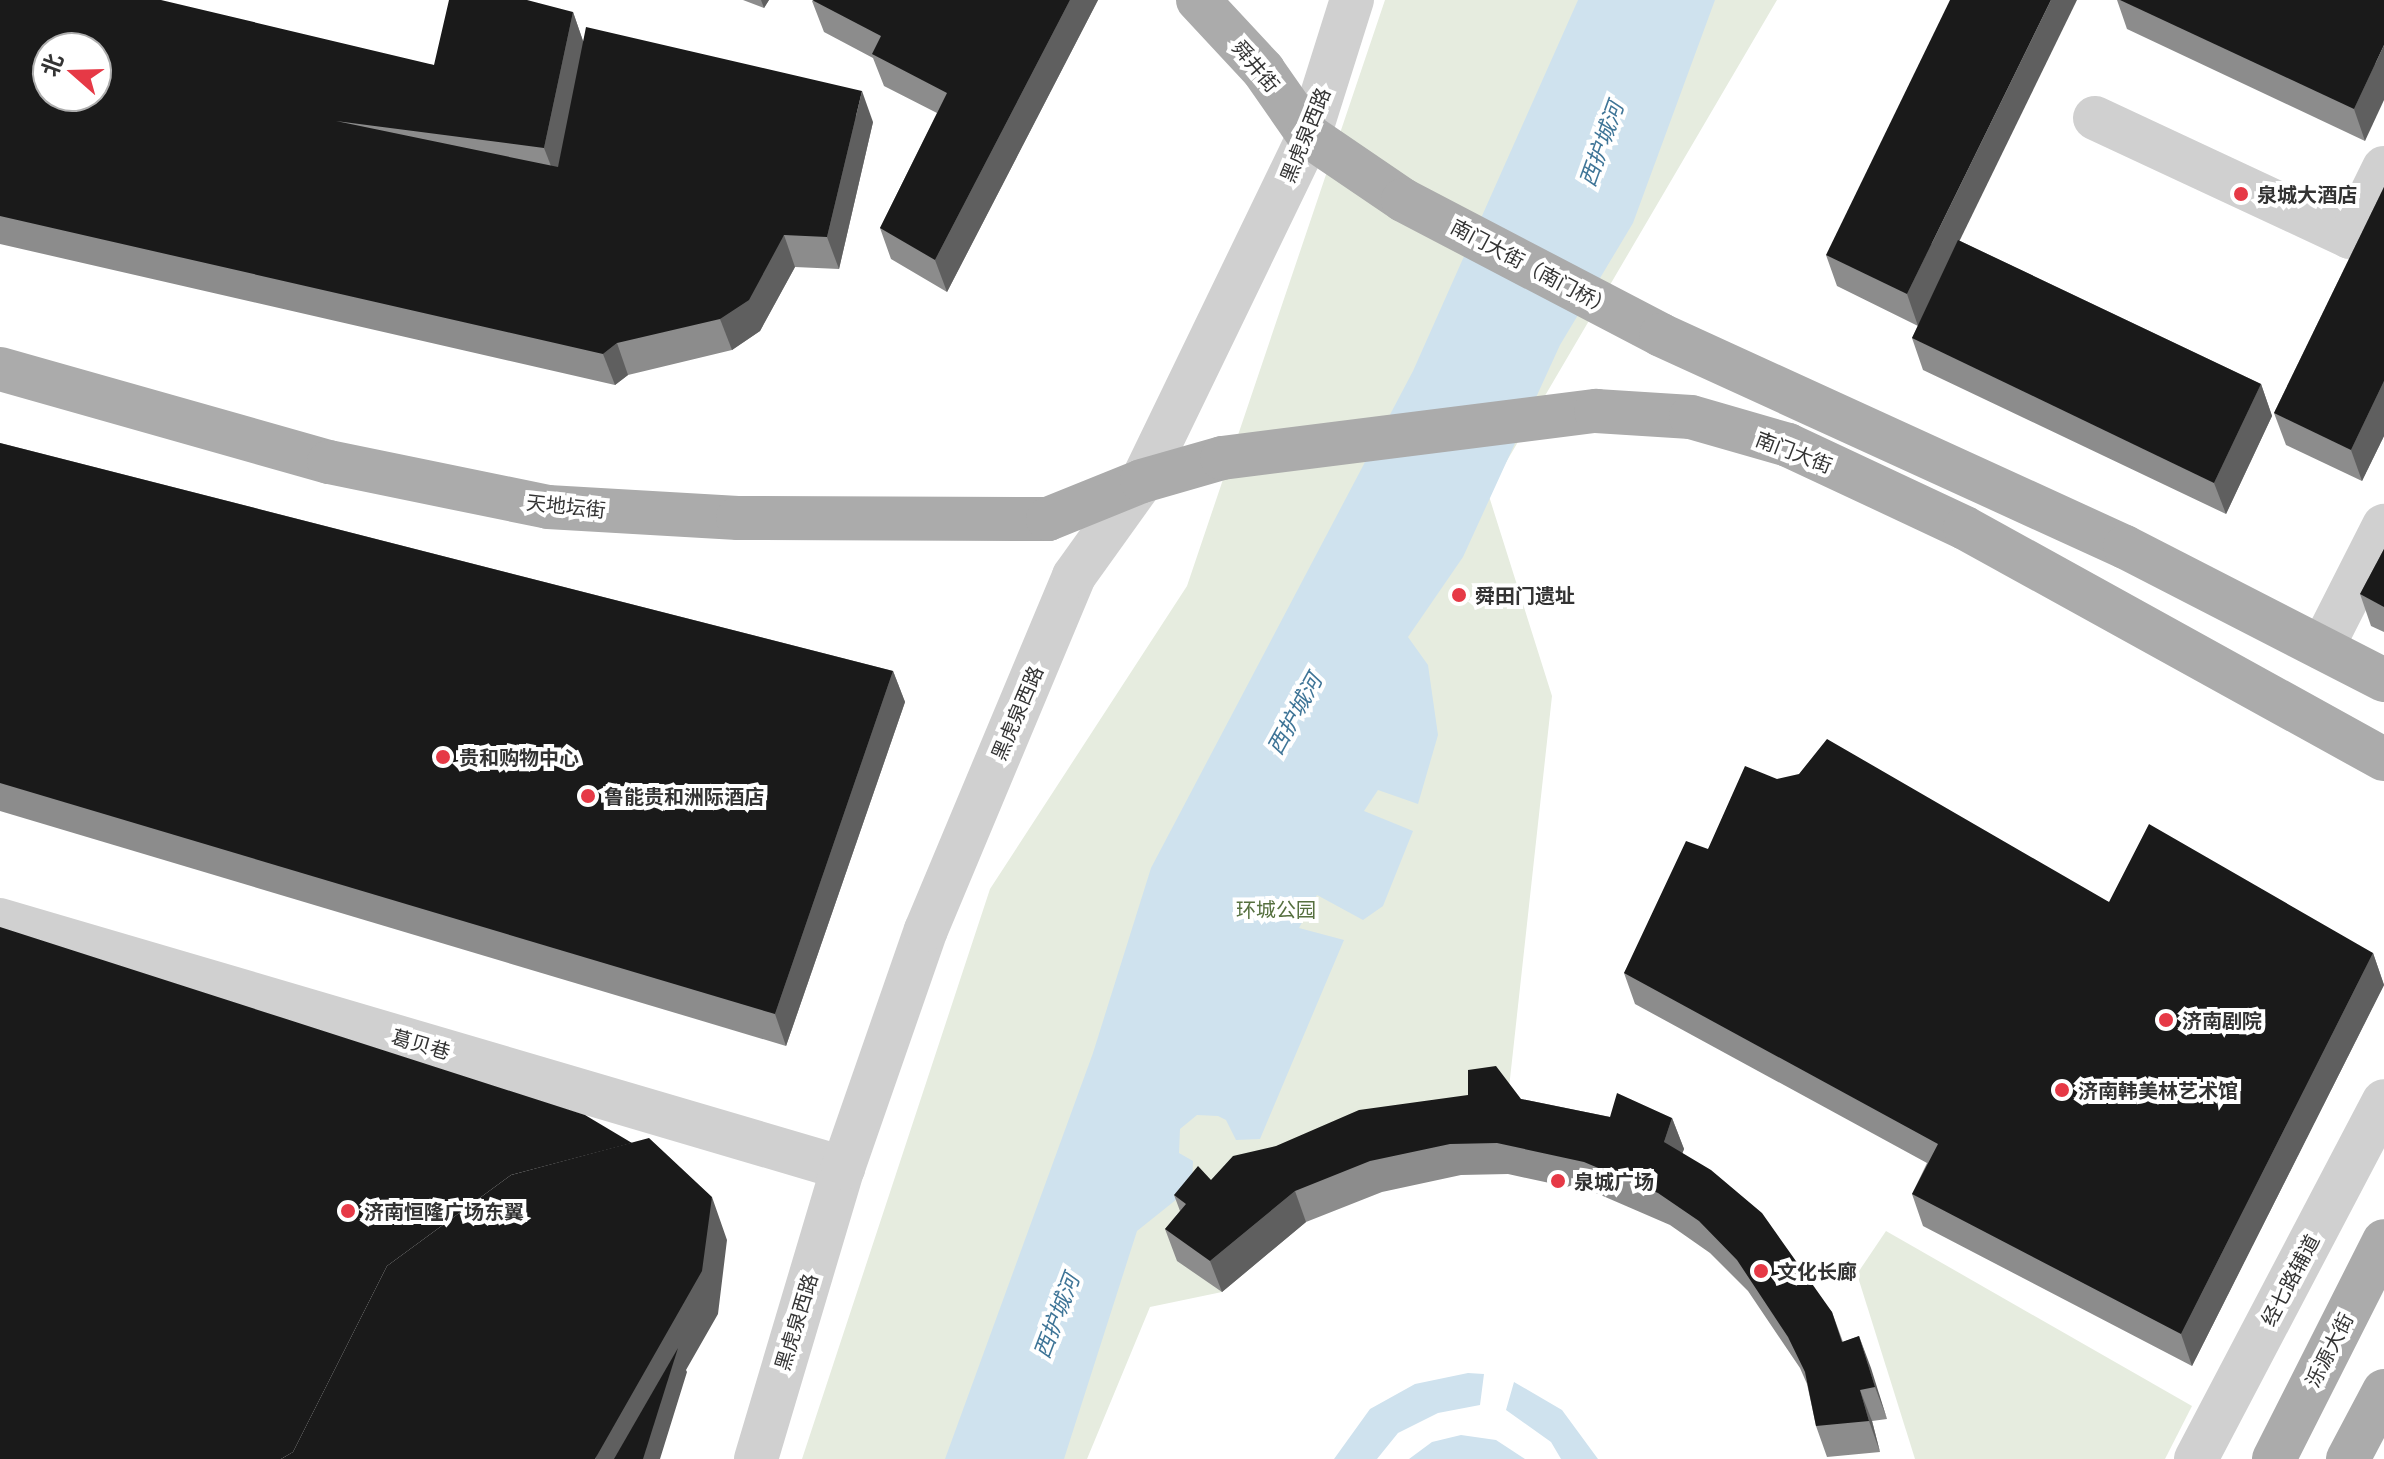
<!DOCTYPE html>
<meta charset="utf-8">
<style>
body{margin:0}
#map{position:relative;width:2384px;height:1459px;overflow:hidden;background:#fff;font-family:"Noto Sans","Noto Sans SC",sans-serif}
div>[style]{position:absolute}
.green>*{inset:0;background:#e6ecdf}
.water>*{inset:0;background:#cfe2ee}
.minor>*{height:44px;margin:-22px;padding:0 22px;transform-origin:22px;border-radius:22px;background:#d0d0d0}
.major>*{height:44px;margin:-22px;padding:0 22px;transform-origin:22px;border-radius:22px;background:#ababab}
.wall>*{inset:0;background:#8c8c8c}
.shaded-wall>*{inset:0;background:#5f5f5f}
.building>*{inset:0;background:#1a1a1a}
.dots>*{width:22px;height:22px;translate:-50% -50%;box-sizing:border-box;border:4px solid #fff;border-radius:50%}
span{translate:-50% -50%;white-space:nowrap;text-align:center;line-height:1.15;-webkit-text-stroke:8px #fff;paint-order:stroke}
.street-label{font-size:20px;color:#333}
.poi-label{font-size:20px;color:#333;font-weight:700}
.left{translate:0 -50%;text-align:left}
.park-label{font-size:20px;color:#56703f}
.water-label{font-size:22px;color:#3f7597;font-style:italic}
.north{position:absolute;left:32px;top:32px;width:80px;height:80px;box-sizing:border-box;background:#fff;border:2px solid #adadad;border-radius:50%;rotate:290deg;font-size:22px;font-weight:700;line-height:32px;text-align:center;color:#333}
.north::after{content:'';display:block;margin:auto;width:28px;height:36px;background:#e63946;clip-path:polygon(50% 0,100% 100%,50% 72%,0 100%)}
</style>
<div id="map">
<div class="green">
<i style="clip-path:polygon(1385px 0,1777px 0,1488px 493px,1552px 696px,1508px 1097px,1288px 1178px,1222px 1292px,1150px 1307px,1087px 1459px,802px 1459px,990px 889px,1187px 586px)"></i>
<i style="clip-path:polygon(1886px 1231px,2192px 1406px,2165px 1459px,1915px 1459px,1857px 1274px)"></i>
</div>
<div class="water">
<i style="clip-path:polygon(1578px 0,1715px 0,1633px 223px,1560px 345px,1463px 557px,1408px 637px,1428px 665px,1438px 735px,1418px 804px,1378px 790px,1364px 811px,1413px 831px,1383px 906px,1363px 920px,1317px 895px,1299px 928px,1344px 940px,1260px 1139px,1236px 1140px,1226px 1120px,1218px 1116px,1197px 1115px,1180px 1129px,1179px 1153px,1193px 1161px,1192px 1187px,1137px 1231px,1064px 1459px,945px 1459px,1093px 1053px,1151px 868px,1413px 371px)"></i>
<i style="clip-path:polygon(1468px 1373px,1484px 1374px,1480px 1405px,1438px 1413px,1398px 1433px,1377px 1459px,1334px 1459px,1370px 1409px,1415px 1384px)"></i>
<i style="clip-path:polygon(1514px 1382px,1562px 1410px,1598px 1459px,1561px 1459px,1551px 1442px,1506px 1410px)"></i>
<i style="clip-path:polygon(1461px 1435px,1496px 1440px,1525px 1459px,1409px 1459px,1432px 1442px)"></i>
</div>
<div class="minor">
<i style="left:2095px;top:118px;width:281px;rotate:25deg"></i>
<i style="left:2350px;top:237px;width:77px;rotate:-63.8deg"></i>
<i style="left:2322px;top:648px;width:137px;rotate:-63.1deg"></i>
<i style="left:0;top:920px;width:879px;rotate:16.39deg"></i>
<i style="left:756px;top:1459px;width:304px;rotate:-73.4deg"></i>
<i style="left:843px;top:1168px;width:252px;rotate:-70.8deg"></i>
<i style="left:926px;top:930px;width:384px;rotate:-67.3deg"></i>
<i style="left:1074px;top:576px;width:117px;rotate:-54.4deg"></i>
<i style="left:1142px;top:481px;width:383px;rotate:-64.2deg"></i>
<i style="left:1309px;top:136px;width:143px;rotate:-72.5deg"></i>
<i style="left:2196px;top:1459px;width:404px;rotate:-62.3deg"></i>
</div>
<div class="major">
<i style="left:1198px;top:0;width:96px;rotate:47.1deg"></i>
<i style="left:1263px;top:70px;width:80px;rotate:55.1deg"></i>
<i style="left:1309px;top:136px;width:114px;rotate:34.2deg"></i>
<i style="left:1403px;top:200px;width:291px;rotate:27.6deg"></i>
<i style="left:1661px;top:335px;width:510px;rotate:24.56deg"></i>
<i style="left:2125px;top:547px;width:291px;rotate:27.2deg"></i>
<i style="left:0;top:369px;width:342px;rotate:15.8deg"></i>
<i style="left:329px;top:462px;width:224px;rotate:11.6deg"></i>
<i style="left:548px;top:507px;width:190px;rotate:3.3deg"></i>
<i style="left:738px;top:518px;width:310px;rotate:0.2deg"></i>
<i style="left:1048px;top:519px;width:101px;rotate:-22deg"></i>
<i style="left:1142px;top:481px;width:83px;rotate:-16deg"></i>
<i style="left:1222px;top:458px;width:377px;rotate:-7.2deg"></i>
<i style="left:1596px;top:411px;width:95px;rotate:3.6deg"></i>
<i style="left:1691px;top:417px;width:101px;rotate:16.1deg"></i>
<i style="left:1788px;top:445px;width:195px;rotate:25.1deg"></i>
<i style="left:1965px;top:528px;width:478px;rotate:28.9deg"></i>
<i style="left:2274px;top:1459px;width:244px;rotate:-63.2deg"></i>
<i style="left:2348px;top:1459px;width:77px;rotate:-62.1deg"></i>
</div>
<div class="wall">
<i style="clip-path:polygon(0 0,434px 65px,573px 12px,583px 41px,873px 122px,839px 269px,795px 267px,760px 331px,732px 350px,628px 375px,615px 385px,0 244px)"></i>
<i style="clip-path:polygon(743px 0,769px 0,764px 8px)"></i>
<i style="clip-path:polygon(1098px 0,947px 292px,891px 259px,880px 228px,937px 113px,884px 86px,873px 58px,824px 32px,812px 1px)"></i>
<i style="clip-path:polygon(2117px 0,2384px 0,2365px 141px,2127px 29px)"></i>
<i style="clip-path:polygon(2384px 187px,2384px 436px,2362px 481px,2286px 445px,2274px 413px)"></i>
<i style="clip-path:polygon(1960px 241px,2261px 384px,2272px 416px,2226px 514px,1923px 370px,1912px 338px,1918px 326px,1837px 286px,1826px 255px)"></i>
<i style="clip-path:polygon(0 443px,893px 671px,905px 702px,786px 1046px,0 811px)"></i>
<i style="clip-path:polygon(2384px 549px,2384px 632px,2371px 626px,2360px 594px)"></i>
<i style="clip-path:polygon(1777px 779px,2109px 902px,2373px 953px,2384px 985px,2192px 1366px,1923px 1226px,1912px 1194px,1927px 1163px,1635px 1004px,1624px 973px,1708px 849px)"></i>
<i style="clip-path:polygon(1521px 1099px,1610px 1117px,1672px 1118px,1684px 1149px,1682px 1153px,1832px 1312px,1843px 1342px,1859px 1336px,1887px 1419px,1872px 1421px,1880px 1452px,1827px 1457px,1816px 1426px,1807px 1384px,1800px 1368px,1748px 1291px,1710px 1253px,1670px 1225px,1596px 1193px,1508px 1174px,1461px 1175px,1382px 1192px,1306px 1222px,1222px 1292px,1177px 1261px,1165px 1229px,1180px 1211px,1174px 1195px,1211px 1180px)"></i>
</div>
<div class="shaded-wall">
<i style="clip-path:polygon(761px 0,769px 0,764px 8px)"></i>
<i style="clip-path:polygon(1070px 0,1098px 0,947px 292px,935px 260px)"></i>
<i style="clip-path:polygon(2051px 0,2077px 0,1918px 326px,1907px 294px)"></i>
<i style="clip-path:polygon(573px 12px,584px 44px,556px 179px,544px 148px)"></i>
<i style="clip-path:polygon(2384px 45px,2384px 100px,2365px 141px,2354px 109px)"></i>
<i style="clip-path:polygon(862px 91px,873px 122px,839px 269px,827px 237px)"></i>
<i style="clip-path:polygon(784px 235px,795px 267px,760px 331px,732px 350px,720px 319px)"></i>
<i style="clip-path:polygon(617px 343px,628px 375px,615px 385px,603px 354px)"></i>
<i style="clip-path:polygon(2384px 381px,2384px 436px,2362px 481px,2351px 450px)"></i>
<i style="clip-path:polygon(2261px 384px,2272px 416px,2226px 514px,2214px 483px)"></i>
<i style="clip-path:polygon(893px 671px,905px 702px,786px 1046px,775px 1014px)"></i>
<i style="clip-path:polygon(2373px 953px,2384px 985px,2192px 1366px,2181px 1334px)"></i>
<i style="clip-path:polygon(1672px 1118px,1684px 1149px,1675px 1173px,1664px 1142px)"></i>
<i style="clip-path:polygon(1295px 1191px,1306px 1222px,1222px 1292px,1210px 1261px)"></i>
<i style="clip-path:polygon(712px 1197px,727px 1240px,718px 1314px,686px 1370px,687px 1372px,660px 1459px,595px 1459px)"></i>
<i style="clip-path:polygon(1859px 1336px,1871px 1368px,1887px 1419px,1875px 1387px)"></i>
<i style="clip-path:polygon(1860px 1390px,1872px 1421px,1880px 1452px,1869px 1421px)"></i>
</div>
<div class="building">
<i style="clip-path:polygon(evenodd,0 0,161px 0,434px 65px,449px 0,527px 0,573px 12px,544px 148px,336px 121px,558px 167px,586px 27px,862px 91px,827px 237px,784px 235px,749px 300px,720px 319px,617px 343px,603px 354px,0 216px,0 0,48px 48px,96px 48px,96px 96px,48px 96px,48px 48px)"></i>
<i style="clip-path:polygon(812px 0,1070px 0,935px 260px,880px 228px,947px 93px,872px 54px,881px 36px)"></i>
<i style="clip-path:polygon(1950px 0,2051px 0,1907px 294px,1826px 255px)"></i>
<i style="clip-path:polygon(2120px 0,2384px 0,2384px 45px,2354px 109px)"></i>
<i style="clip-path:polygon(2384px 187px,2384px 381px,2351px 450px,2274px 413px)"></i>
<i style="clip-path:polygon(1958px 240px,2261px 384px,2214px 483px,1912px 338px)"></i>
<i style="clip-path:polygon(0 443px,893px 671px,775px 1014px,0 783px)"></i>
<i style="clip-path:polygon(2384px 549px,2384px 607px,2360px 594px)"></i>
<i style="clip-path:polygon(1827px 739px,2109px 902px,2149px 824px,2373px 953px,2181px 1334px,1912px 1194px,1938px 1144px,1624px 973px,1686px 841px,1708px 849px,1745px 766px,1777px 779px,1799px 774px)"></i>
<i style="clip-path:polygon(0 927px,585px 1115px,632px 1143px,511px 1175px,387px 1266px,293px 1452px,281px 1459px,0 1459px)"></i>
<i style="clip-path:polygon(1496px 1066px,1521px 1099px,1610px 1117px,1617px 1093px,1672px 1118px,1664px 1142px,1711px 1170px,1762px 1213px,1832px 1312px,1842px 1342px,1859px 1336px,1875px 1387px,1860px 1390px,1869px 1421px,1816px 1426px,1805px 1372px,1788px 1337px,1737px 1260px,1699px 1221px,1658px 1193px,1584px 1162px,1497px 1143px,1450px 1144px,1370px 1161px,1295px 1191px,1210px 1261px,1165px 1229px,1186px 1204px,1174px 1195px,1198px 1166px,1211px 1180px,1233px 1156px,1276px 1146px,1359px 1110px,1468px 1095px,1468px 1070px)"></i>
<i style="clip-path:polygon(649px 1138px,712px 1197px,702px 1271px,595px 1459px,281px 1459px,293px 1452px,387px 1266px,511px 1175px)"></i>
<i style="clip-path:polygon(678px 1348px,643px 1459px,614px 1459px)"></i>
</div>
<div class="dots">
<i style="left:2241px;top:194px;background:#e63946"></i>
<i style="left:1459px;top:595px;background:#e63946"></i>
<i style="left:443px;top:757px;background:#e63946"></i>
<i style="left:588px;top:796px;background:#e63946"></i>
<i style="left:2166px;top:1020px;background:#e63946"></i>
<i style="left:2062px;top:1090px;background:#e63946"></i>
<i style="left:1558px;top:1181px;background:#e63946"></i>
<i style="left:348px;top:1211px;background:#e63946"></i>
<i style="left:1761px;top:1271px;background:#e63946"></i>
</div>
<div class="street-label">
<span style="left:1256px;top:66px;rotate:50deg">舜井街</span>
<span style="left:1305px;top:135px;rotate:-68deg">黑虎泉西路</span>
<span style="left:1532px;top:267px;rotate:28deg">南门大街（南门桥）</span>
<span style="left:1794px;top:452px;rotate:21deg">南门大街</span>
<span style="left:566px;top:506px;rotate:6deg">天地坛街</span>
<span style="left:1017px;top:713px;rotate:-67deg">黑虎泉西路</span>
<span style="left:421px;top:1044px;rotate:16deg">葛贝巷</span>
<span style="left:2290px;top:1280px;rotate:-62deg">经七路辅道</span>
<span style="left:796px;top:1322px;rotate:-73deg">黑虎泉西路</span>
<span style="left:2329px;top:1350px;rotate:-63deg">泺源大街</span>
</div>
<div class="poi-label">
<span class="left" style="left:2257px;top:194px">泉城大酒店</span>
<span class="left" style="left:1475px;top:595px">舜田门遗址</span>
<span class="left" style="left:459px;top:757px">贵和购物中心</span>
<span class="left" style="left:604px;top:796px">鲁能贵和洲际酒店</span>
<span class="left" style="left:2182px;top:1020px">济南剧院</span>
<span class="left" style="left:2078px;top:1090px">济南韩美林艺术馆</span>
<span class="left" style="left:1574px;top:1181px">泉城广场</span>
<span class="left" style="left:364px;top:1211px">济南恒隆广场东翼</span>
<span class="left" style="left:1777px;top:1271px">文化长廊</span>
</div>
<div class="park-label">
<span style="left:1276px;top:909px">环城公园</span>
</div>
<div class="water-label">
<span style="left:1601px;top:144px;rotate:-70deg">西护城河</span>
<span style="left:1294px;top:714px;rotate:-61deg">西护城河</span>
<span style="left:1056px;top:1316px;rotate:-69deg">西护城河</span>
</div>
<div class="north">北</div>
</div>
